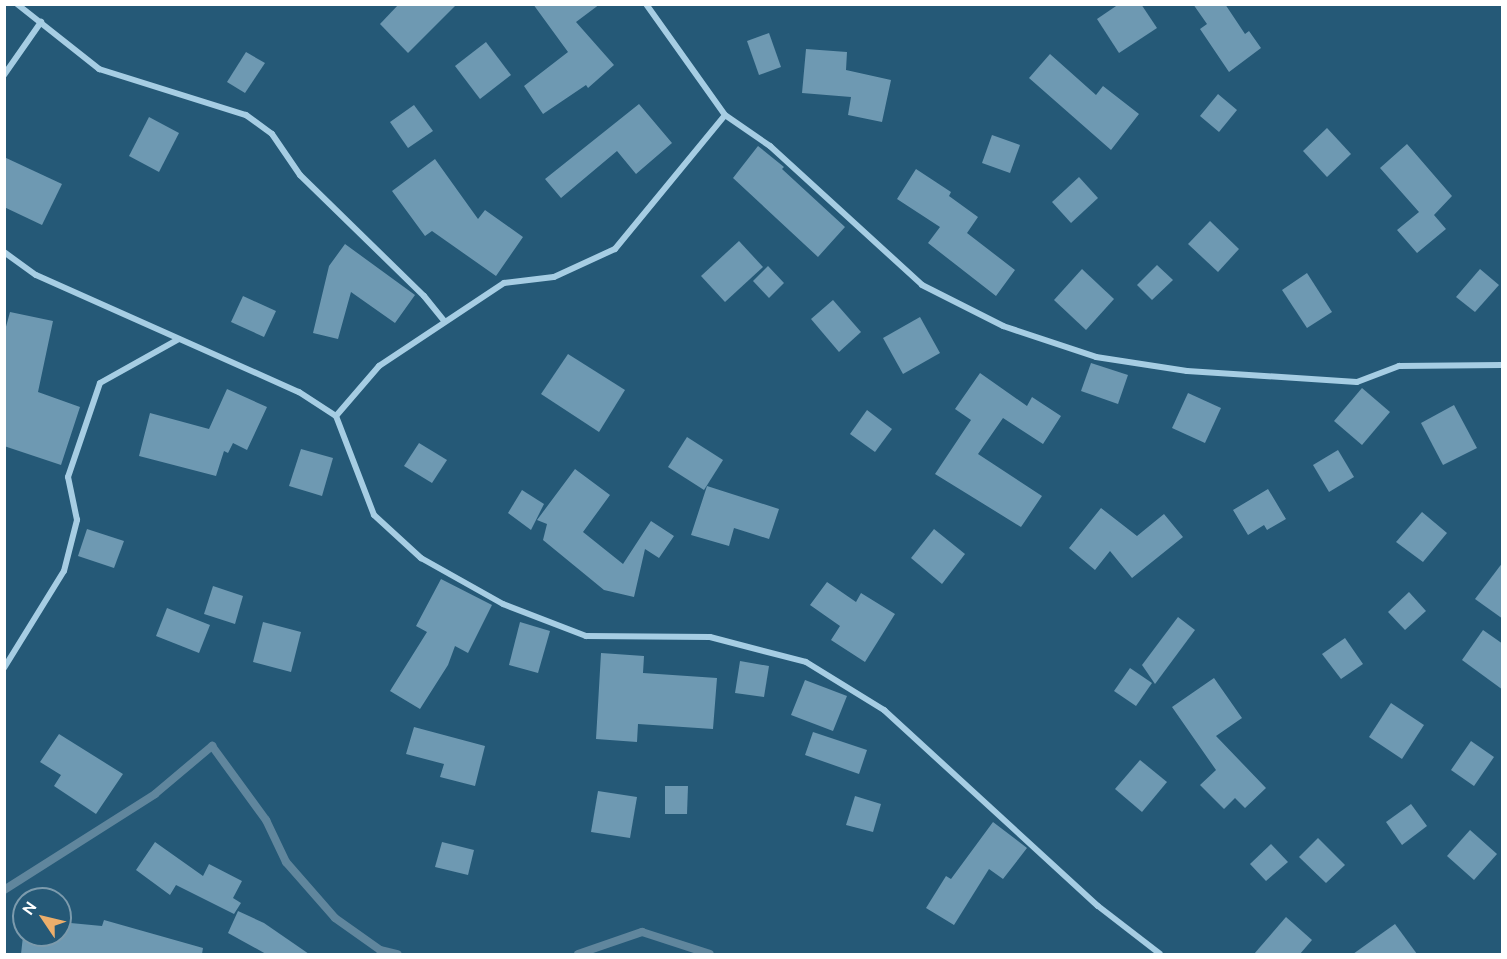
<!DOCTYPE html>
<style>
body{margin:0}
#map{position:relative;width:1507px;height:959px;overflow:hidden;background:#255977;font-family:Ubuntu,sans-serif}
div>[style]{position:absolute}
.stream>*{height:8px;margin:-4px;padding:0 4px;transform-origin:4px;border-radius:4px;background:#60869d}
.building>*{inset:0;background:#6e99b2}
.street>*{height:6px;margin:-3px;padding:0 3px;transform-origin:3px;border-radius:3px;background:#a6cde3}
span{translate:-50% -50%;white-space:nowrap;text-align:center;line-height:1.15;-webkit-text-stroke:4.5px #255977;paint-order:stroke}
.frame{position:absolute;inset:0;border:6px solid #fff;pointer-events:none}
.north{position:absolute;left:12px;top:887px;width:60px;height:60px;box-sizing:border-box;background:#255977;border:2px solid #7c9bad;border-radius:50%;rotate:305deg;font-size:16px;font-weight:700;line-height:24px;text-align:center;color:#fff}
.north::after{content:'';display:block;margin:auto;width:21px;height:27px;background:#ecae6b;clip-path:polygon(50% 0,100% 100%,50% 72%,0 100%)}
</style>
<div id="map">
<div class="stream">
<i style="left:4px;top:890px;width:179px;rotate:-32.4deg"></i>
<i style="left:155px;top:794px;width:75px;rotate:-40.1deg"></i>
<i style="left:212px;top:746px;width:92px;rotate:53.9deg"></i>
<i style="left:266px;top:820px;width:47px;rotate:64.5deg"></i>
<i style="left:286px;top:862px;width:74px;rotate:48.8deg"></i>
<i style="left:335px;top:918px;width:55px;rotate:35.4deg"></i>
<i style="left:380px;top:950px;width:18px;rotate:13deg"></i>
<i style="left:578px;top:954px;width:68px;rotate:-19deg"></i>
<i style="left:642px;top:932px;width:71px;rotate:17.9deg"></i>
</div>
<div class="building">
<i style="clip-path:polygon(399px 4px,457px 4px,408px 53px,380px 24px)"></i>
<i style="clip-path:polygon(533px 4px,600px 4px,576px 22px,614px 65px,588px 88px,586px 85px,543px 114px,524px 86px,568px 52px)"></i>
<i style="clip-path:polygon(1119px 4px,1141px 4px,1157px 28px,1119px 53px,1097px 19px)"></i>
<i style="clip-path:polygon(1193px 4px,1225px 4px,1245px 34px,1249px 31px,1261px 48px,1229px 72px,1200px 29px,1207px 24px)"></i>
<i style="clip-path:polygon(769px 33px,781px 67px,759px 75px,747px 41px)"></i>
<i style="clip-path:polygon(486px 42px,511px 75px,480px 99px,455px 66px)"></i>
<i style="clip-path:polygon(806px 49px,847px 52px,846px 70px,891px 80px,882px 122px,848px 115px,851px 97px,802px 93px)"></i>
<i style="clip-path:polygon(246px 52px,265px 63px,245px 93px,227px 82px)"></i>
<i style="clip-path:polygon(1050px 54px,1096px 95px,1103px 86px,1139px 114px,1111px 150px,1029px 78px)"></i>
<i style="clip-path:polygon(1218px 94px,1237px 110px,1219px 132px,1200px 116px)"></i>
<i style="clip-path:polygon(639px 104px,672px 143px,636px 174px,617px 151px,561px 198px,545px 179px)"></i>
<i style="clip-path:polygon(414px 105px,433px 131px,408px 148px,390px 122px)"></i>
<i style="clip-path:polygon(149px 117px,179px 133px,159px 172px,129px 156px)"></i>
<i style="clip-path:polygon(1327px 128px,1351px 154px,1327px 177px,1303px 151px)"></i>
<i style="clip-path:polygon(992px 135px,1020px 145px,1010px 173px,982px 163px)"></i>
<i style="clip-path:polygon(1407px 144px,1452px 196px,1434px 215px,1446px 229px,1417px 253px,1397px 230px,1419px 212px,1380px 168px)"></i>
<i style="clip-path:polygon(758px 146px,784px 167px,782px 169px,845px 227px,818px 257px,733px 178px)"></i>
<i style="clip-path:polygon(4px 157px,62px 184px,42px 225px,4px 207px)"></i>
<i style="clip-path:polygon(435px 159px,478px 219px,485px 210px,523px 237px,496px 276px,432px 231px,425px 236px,392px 191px)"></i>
<i style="clip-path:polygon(916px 169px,951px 192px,949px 196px,978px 217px,967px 233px,1015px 270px,996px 296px,928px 243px,940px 227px,897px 199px)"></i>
<i style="clip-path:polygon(1079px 177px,1098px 198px,1071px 223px,1052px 202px)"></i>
<i style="clip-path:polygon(1210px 221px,1239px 249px,1218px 272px,1188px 244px)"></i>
<i style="clip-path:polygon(739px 241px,763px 267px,725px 302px,701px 276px)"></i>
<i style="clip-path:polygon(345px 244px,415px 295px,395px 323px,351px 292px,338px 339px,313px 333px,329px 266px)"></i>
<i style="clip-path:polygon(1157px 265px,1173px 280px,1152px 300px,1137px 285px)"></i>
<i style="clip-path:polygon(768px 266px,784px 283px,769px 298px,753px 281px)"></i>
<i style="clip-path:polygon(1082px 269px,1114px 299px,1086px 330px,1054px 300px)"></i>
<i style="clip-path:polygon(1480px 269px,1499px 285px,1475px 312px,1456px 297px)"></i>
<i style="clip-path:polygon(1307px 273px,1332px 312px,1307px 328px,1282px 290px)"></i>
<i style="clip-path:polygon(243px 296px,276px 311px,264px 337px,231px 322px)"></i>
<i style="clip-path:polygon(833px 300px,861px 332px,839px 352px,811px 319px)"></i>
<i style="clip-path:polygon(10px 312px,53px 321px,38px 392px,80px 407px,61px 465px,4px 446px,4px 334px)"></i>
<i style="clip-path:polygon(920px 317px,940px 353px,903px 374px,883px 338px)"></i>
<i style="clip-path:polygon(568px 354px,625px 390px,599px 432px,541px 394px)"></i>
<i style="clip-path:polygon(1091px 363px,1128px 375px,1118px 404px,1081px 391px)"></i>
<i style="clip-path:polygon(980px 373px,1027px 406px,1032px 397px,1061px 416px,1043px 444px,1003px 418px,978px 454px,1042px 496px,1021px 527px,935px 474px,971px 420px,955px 409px)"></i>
<i style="clip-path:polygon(1362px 388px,1390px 412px,1362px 445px,1334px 421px)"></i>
<i style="clip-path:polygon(227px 389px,267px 407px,247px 450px,233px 443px,228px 453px,224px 451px,216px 476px,139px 456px,150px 413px,209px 429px)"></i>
<i style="clip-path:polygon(1188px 393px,1221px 408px,1205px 443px,1172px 428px)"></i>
<i style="clip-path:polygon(1454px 405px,1477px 448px,1443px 465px,1421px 423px)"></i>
<i style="clip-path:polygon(867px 410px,892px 429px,875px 452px,850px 434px)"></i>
<i style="clip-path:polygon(687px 437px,723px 460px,704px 490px,668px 467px)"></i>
<i style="clip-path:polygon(419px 443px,447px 460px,432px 483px,404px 466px)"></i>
<i style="clip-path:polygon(301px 449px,333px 458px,322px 496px,289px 486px)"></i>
<i style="clip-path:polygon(1338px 450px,1354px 477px,1329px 492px,1313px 465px)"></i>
<i style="clip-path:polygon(575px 469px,610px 495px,583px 532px,623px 564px,651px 521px,674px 536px,659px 558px,645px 549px,634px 597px,604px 590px,543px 540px,547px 524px,537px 520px)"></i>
<i style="clip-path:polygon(707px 486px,779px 509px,769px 539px,734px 528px,729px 546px,691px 535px)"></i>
<i style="clip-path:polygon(1268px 489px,1286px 519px,1267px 530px,1264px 525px,1248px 535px,1233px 510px)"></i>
<i style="clip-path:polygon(522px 490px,544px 504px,531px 530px,508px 513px)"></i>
<i style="clip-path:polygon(1101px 508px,1137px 536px,1164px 514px,1183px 537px,1132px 578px,1110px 551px,1095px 570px,1069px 548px)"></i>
<i style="clip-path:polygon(1422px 512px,1447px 533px,1423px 562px,1396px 542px)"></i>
<i style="clip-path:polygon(87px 529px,124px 541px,114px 568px,78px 556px)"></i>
<i style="clip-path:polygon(934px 529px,965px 554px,942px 584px,911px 558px)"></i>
<i style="clip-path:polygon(1503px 562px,1503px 619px,1475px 599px)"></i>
<i style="clip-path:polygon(441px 579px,492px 605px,468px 653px,455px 646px,448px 665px,420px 709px,390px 691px,427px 632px,416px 626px)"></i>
<i style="clip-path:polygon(827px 582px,856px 602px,861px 593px,895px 614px,865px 662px,831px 640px,840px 626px,810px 605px)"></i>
<i style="clip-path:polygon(213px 586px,243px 596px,235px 624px,204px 614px)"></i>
<i style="clip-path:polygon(1409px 592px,1426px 611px,1405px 630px,1388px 612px)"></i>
<i style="clip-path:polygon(167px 608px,210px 625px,199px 653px,156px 636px)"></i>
<i style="clip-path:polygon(1178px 617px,1195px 630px,1155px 684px,1142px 665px)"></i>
<i style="clip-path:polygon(263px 622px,301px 632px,291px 672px,253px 662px)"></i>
<i style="clip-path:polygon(520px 622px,550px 631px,538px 673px,509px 665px)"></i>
<i style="clip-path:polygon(1483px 630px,1503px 644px,1503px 690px,1462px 660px)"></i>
<i style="clip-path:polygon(1345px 638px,1363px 664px,1341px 679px,1322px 654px)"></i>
<i style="clip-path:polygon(601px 653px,644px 656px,643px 673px,717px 678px,713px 729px,638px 724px,637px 742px,596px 739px)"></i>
<i style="clip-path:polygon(740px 661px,769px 666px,764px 697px,735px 693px)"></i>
<i style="clip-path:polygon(1130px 668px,1152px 683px,1136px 706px,1114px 691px)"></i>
<i style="clip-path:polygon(1214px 678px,1242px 718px,1216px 736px,1266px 788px,1245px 808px,1235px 798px,1224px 809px,1200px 785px,1216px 770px,1172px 707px)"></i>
<i style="clip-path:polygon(805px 680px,847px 696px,833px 731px,791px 715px)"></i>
<i style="clip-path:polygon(1391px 703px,1424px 725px,1402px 759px,1369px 737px)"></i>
<i style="clip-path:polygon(414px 727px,485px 746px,475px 786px,440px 777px,444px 764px,406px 754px)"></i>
<i style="clip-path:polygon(813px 732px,867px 750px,859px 774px,805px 755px)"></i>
<i style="clip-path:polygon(59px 734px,123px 774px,96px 814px,54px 786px,61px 775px,40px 762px)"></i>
<i style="clip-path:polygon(1471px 741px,1494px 757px,1474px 786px,1451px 770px)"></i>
<i style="clip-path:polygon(1140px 760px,1167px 782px,1142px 812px,1115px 789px)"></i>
<i style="clip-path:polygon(665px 786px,688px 786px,687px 814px,665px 814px)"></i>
<i style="clip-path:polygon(598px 791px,637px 797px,630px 838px,591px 832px)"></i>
<i style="clip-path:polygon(855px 796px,881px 804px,873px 832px,846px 825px)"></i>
<i style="clip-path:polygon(1411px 804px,1427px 826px,1402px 845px,1386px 822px)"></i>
<i style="clip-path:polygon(993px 822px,1027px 848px,1003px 879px,989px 869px,954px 925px,926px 908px,946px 876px,951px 879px)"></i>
<i style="clip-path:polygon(1470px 830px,1497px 854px,1474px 880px,1447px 856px)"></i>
<i style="clip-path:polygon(1318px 838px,1345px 865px,1326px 883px,1299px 857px)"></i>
<i style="clip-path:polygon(155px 842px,203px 876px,209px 864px,242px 881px,233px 898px,241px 903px,234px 914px,176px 885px,170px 895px,136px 870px)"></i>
<i style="clip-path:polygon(442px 842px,474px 850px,468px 875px,435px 867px)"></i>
<i style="clip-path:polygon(1271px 844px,1288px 862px,1266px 881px,1250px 864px)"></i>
<i style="clip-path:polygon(238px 911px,264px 923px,309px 954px,266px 954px,228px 933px)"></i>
<i style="clip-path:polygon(1286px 917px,1312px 940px,1300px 954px,1254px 954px)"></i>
<i style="clip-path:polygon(104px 920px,203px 948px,202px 954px,21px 954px,24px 927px,24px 935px,60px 935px,60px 922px,102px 926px)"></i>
<i style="clip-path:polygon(1395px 924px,1417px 954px,1353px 954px)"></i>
</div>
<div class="street">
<i style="left:17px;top:4px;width:105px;rotate:38.4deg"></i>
<i style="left:99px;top:69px;width:154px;rotate:17.4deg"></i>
<i style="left:246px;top:115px;width:32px;rotate:36deg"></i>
<i style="left:272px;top:134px;width:50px;rotate:55.7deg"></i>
<i style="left:300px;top:175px;width:173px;rotate:44.3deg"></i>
<i style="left:424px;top:296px;width:32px;rotate:51deg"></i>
<i style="left:646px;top:4px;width:136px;rotate:54.6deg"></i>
<i style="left:4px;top:75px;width:65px;rotate:-55.1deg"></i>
<i style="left:4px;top:252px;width:39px;rotate:36deg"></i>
<i style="left:36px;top:275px;width:288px;rotate:24deg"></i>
<i style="left:299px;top:392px;width:44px;rotate:33deg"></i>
<i style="left:336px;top:416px;width:106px;rotate:69deg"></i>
<i style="left:374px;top:515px;width:64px;rotate:42.5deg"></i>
<i style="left:421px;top:558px;width:94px;rotate:29.3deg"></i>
<i style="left:503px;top:604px;width:89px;rotate:21.1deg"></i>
<i style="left:586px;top:636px;width:124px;rotate:0.5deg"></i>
<i style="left:710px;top:637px;width:99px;rotate:14.6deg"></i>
<i style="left:806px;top:662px;width:92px;rotate:31.6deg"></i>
<i style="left:884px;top:710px;width:290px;rotate:42.5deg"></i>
<i style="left:1098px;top:906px;width:78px;rotate:37.7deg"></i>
<i style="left:336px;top:416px;width:66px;rotate:-49.3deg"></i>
<i style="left:379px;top:366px;width:150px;rotate:-33.6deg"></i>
<i style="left:504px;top:283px;width:50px;rotate:-6.8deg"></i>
<i style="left:554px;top:277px;width:67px;rotate:-24.7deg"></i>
<i style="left:615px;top:249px;width:173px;rotate:-50.6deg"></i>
<i style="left:725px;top:115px;width:55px;rotate:34.6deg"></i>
<i style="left:770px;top:146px;width:206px;rotate:42.4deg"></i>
<i style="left:922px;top:285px;width:91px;rotate:26.8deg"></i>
<i style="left:1003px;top:326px;width:98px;rotate:18.4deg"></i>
<i style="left:1096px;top:357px;width:92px;rotate:8.7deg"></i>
<i style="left:1187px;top:371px;width:170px;rotate:3.7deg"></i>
<i style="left:1357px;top:382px;width:45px;rotate:-20.9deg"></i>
<i style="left:1399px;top:366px;width:103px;rotate:-0.6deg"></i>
<i style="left:4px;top:668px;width:114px;rotate:-58.3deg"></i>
<i style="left:64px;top:571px;width:53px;rotate:-75.7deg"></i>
<i style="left:77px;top:520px;width:44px;rotate:-101.8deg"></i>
<i style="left:68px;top:477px;width:99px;rotate:-71.2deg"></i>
<i style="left:100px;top:383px;width:90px;rotate:-29.1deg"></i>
</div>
<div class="frame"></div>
<div class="north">N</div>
</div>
